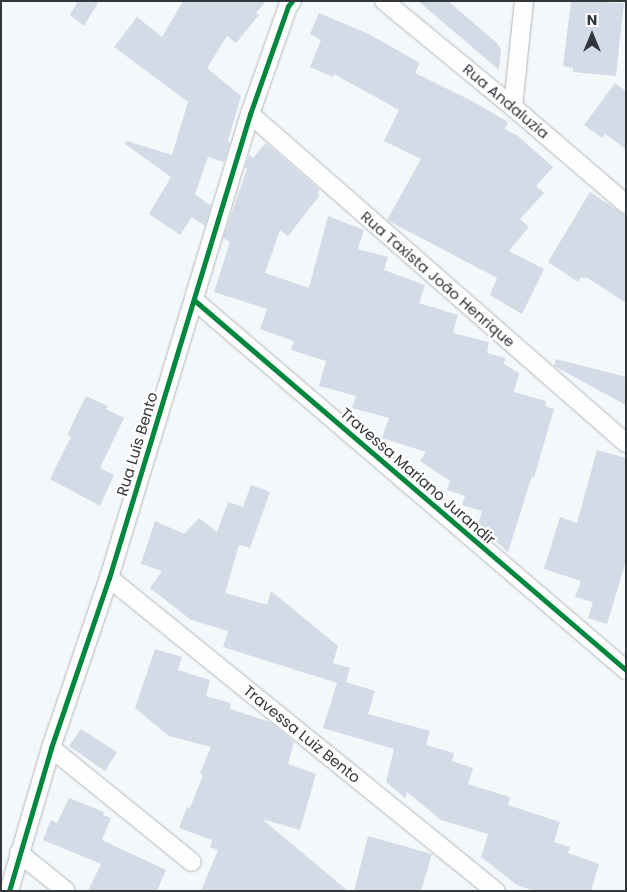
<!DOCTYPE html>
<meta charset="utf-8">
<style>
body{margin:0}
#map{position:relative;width:627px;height:892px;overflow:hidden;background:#f5f8fb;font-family:Poppins,sans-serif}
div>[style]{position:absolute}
.building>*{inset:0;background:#d2dbe6}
.roads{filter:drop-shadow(0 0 1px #b2b6ba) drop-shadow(0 0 1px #b2b6ba)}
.street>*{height:18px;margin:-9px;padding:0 9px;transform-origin:9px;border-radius:9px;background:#fefefe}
.cycleway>*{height:5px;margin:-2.5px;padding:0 2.5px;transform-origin:2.5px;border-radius:2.5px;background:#00873e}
span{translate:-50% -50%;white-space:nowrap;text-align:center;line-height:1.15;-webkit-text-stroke:4.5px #fff;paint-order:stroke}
.street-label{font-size:15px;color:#32373c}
.frame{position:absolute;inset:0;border:2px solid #32373c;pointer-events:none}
.north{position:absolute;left:567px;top:10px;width:50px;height:50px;-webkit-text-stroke:4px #fff;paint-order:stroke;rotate:0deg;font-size:14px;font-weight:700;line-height:20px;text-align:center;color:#32373c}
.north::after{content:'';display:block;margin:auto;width:18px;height:22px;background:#32373c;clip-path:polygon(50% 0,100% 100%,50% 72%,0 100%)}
</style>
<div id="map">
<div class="building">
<i style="clip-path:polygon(78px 1px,99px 1px,84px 26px,70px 15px)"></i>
<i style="clip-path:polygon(183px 1px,266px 1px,256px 13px,259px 15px,236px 43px,227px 36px,207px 68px,241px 96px,228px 141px,230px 143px,224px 162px,208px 157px,195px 194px,211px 206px,205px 226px,192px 217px,180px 235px,149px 214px,171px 177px,125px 144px,127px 141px,172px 155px,188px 102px,114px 47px,137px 17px,162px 37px)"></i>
<i style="clip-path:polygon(418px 1px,448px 1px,496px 42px,501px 49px,499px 70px)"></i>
<i style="clip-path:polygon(571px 1px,624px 3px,616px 76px,573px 72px,573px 68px,563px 66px)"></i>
<i style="clip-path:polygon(319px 13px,369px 34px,420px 63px,415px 73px,472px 101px,508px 122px,505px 129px,518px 136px,553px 167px,536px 186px,544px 193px,520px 219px,529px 227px,509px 251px,544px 269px,522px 314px,490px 295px,497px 278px,387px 220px,421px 159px,384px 141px,399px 110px,334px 74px,333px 77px,310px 67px,321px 40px,310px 34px)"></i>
<i style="clip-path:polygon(615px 83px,626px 91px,626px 149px,605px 134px,602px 138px,584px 125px)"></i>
<i style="clip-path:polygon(266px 143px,320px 190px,317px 194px,320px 195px,288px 236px,280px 230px,265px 273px,309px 288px,328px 216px,364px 230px,358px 249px,388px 257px,384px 270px,425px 285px,419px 303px,458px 315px,453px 333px,489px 342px,487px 353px,505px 358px,504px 364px,519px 373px,514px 392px,546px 401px,545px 406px,554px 409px,534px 478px,532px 476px,508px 552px,478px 525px,482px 511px,462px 505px,465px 496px,447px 490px,450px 481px,420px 461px,426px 452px,382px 438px,389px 418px,352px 408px,356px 396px,319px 386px,326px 361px,291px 350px,294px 341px,260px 329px,267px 309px,214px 292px,230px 242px,223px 238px,247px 169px,245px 168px,249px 155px,253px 158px)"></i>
<i style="clip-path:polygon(590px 192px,626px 216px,626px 303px,586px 277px,585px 279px,581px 277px,578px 282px,548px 262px)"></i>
<i style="clip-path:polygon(556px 359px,626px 377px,626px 405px,554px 366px)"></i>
<i style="clip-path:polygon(86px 396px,108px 406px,106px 409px,124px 418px,100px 468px,114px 475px,100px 506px,50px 479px,71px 437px,67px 435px)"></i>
<i style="clip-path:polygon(597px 450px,626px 458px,626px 561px,607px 624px,588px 618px,593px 602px,575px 597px,581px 581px,544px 569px,560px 517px,577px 523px)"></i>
<i style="clip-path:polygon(251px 485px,270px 492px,250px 548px,239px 545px,225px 593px,267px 605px,271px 591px,338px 646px,333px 663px,350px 668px,346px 682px,375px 691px,368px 714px,430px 731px,426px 745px,454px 753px,452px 761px,473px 768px,468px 784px,510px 797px,508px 805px,560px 822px,554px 842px,570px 847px,568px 853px,599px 864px,591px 891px,534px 891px,517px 885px,481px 857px,488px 834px,441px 820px,407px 792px,405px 798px,386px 782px,394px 749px,323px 728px,337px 683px,223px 647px,228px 631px,191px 620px,150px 588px,162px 571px,141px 564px,155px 521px,184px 534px,199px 518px,217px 532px,228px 502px,243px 507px)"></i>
<i style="clip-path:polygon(155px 649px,182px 657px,178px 670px,210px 680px,206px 696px,231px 703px,230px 709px,270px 722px,294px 742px,288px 764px,316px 774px,300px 830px,262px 819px,348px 891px,201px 891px,218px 850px,210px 847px,212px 840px,179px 828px,187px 807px,190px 808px,203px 775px,200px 773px,211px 747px,169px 736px,135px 708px)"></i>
<i style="clip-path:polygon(81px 729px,117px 752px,105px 771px,69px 746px)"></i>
<i style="clip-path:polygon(69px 798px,104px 812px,103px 815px,111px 818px,102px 840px,166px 870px,157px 891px,88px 891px,101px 864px,43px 840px,51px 820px,57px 823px)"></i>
<i style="clip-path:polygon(368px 836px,432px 854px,421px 891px,354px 891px)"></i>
</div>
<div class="roads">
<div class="street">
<i style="left:384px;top:1px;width:167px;rotate:39.4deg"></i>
<i style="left:513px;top:107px;width:149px;rotate:40.6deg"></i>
<i style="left:513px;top:107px;width:107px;rotate:-84.1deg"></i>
<i style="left:250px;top:114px;width:500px;rotate:41.2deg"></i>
<i style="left:194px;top:300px;width:569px;rotate:40.58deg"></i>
<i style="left:109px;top:578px;width:498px;rotate:39deg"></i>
<i style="left:51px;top:748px;width:181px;rotate:39deg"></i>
<i style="left:19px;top:853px;width:60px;rotate:39deg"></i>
<i style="left:9px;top:891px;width:149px;rotate:-73.6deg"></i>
<i style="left:51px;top:748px;width:180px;rotate:-71.2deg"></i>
<i style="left:109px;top:578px;width:485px;rotate:-73.1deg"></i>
<i style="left:250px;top:114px;width:114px;rotate:-70.6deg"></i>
<i style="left:288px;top:6px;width:6px;rotate:-51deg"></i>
</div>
</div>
<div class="cycleway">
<i style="left:194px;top:300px;width:569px;rotate:40.58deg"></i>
<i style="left:9px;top:891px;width:149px;rotate:-73.6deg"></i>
<i style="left:51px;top:748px;width:180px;rotate:-71.2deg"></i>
<i style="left:109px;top:578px;width:485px;rotate:-73.1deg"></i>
<i style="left:250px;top:114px;width:114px;rotate:-70.6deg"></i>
<i style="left:288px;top:6px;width:6px;rotate:-51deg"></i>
</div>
<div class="street-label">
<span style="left:506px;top:101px;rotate:40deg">Rua Andaluzia</span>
<span style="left:438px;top:279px;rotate:41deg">Rua Taxista João Henrique</span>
<span style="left:137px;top:444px;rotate:-73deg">Rua Luís Bento</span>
<span style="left:418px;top:476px;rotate:41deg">Travessa Mariano Jurandir</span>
<span style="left:302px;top:734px;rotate:39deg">Travessa Luiz Bento</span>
</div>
<div class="frame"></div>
<div class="north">N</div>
</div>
